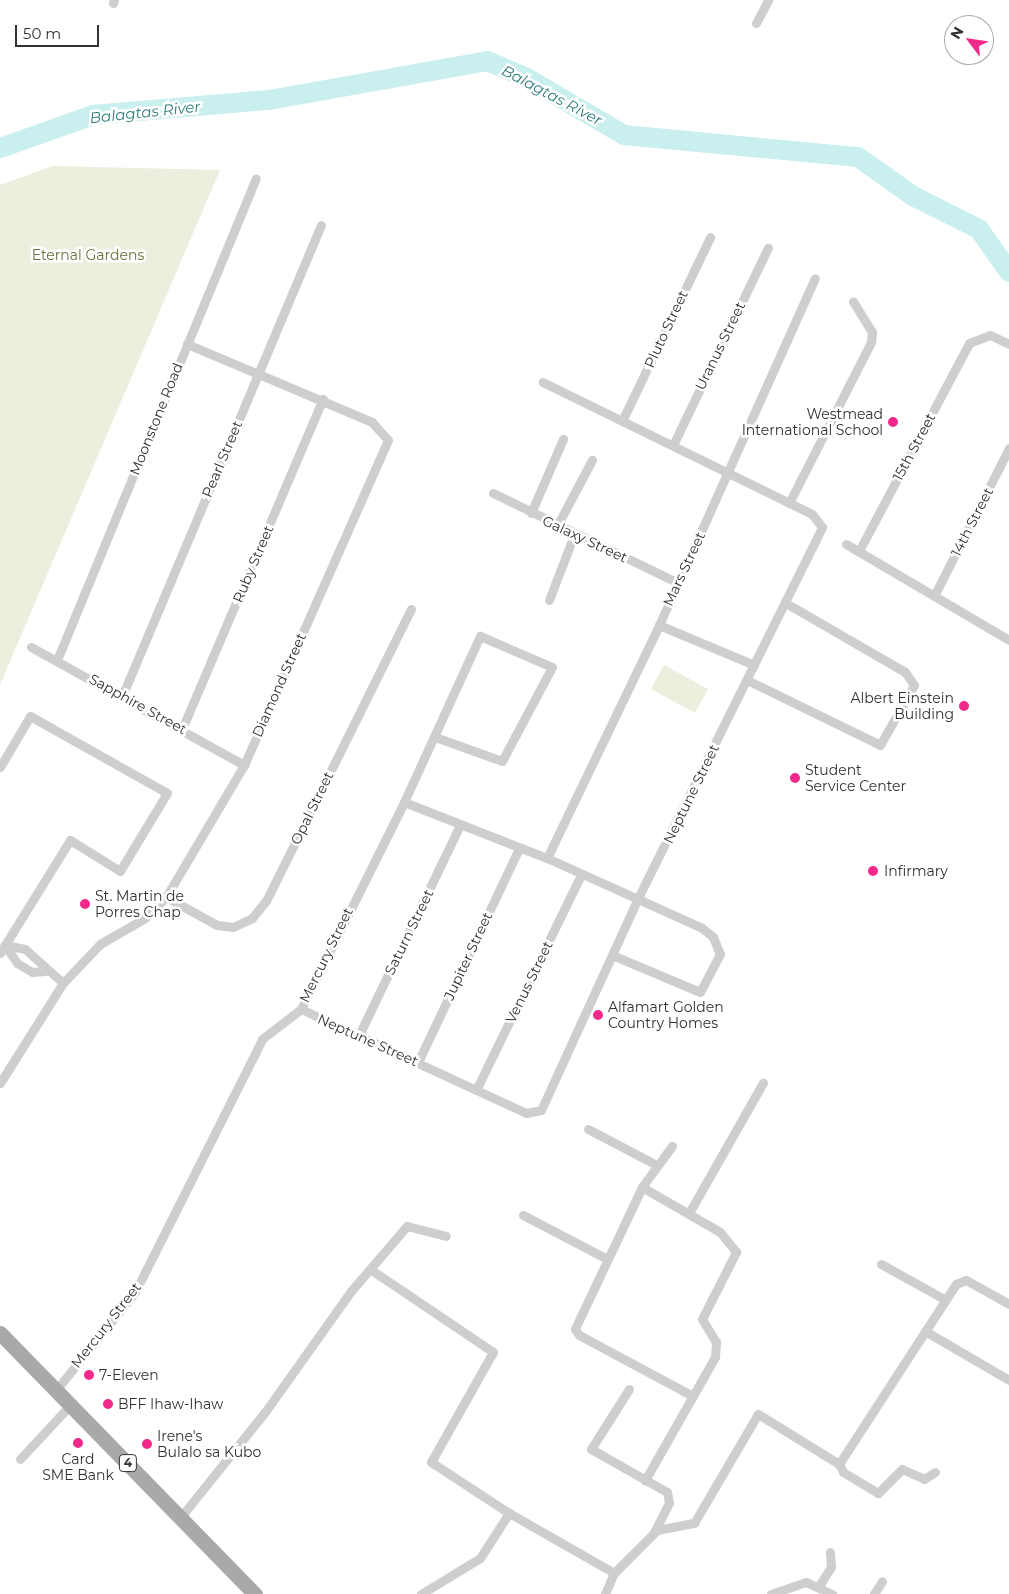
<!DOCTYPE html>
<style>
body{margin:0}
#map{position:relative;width:1009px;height:1594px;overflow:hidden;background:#fff;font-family:Montserrat,sans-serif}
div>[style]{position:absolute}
.green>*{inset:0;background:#edeede}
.river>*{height:20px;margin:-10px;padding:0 10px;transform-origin:10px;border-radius:10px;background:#c9efee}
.street>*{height:9px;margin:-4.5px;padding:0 4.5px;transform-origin:4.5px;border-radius:4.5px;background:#cecece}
.primary>*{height:15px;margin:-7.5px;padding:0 7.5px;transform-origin:7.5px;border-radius:7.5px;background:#a9a9a9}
.dots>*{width:14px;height:14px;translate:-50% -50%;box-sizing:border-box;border:2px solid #fff;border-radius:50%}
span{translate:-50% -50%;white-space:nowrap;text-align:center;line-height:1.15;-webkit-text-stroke:5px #fff;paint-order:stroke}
.shield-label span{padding:1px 4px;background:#fff;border:1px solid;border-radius:4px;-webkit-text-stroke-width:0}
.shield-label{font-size:12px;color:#313131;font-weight:700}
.park-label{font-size:14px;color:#6a703a}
.street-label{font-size:14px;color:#313131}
.poi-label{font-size:14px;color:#313131}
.right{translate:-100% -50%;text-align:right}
.left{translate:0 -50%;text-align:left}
.water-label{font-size:15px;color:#307f7d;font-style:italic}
.north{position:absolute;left:944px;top:15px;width:50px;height:50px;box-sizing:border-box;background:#fff;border:1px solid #adadad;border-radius:50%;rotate:301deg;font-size:14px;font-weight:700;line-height:20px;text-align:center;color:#313131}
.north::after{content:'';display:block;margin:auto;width:18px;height:22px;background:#f2288a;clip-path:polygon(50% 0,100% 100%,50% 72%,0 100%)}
.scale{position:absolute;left:15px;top:25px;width:84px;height:22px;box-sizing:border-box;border:2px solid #313131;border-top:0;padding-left:6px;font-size:15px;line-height:18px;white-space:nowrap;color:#313131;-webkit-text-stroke:4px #fff;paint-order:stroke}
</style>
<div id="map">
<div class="green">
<i style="clip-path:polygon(53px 166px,220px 170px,0 685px,0 185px)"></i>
<i style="clip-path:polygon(664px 665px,708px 689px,695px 713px,651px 689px)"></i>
</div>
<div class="river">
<i style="left:0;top:148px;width:99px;rotate:-19.5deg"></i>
<i style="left:93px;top:115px;width:177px;rotate:-4.9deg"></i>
<i style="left:269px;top:100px;width:221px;rotate:-10.1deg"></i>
<i style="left:487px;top:61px;width:41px;rotate:22.8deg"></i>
<i style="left:525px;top:77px;width:115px;rotate:30.4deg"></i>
<i style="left:624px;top:135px;width:235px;rotate:5.4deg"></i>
<i style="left:858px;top:157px;width:67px;rotate:35.3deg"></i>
<i style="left:913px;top:196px;width:74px;rotate:26.6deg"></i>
<i style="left:979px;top:229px;width:52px;rotate:55.1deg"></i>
</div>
<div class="street">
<i style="left:113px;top:3px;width:3px;rotate:-72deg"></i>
<i style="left:756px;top:23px;width:26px;rotate:-62deg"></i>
<i style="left:622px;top:421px;width:204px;rotate:-64.4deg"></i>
<i style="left:673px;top:445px;width:219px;rotate:-64.3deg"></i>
<i style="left:493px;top:493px;width:206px;rotate:25.9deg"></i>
<i style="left:789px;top:503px;width:181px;rotate:-63deg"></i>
<i style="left:871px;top:342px;width:10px;rotate:-84deg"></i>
<i style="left:872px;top:332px;width:36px;rotate:-122deg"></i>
<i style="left:531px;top:513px;width:81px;rotate:-66.6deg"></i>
<i style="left:557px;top:526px;width:75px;rotate:-62.1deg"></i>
<i style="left:846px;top:544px;width:189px;rotate:30.5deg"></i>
<i style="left:859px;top:551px;width:235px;rotate:-62.1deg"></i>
<i style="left:969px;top:343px;width:22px;rotate:-21deg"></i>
<i style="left:990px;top:335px;width:21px;rotate:25deg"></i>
<i style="left:934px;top:596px;width:166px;rotate:-63.1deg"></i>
<i style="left:549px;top:600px;width:70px;rotate:-69deg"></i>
<i style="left:659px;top:625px;width:103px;rotate:22.8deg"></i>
<i style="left:31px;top:647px;width:244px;rotate:29deg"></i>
<i style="left:57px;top:660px;width:521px;rotate:-67.57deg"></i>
<i style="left:747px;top:680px;width:148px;rotate:26deg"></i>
<i style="left:880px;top:745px;width:69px;rotate:-60.5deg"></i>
<i style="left:914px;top:685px;width:16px;rotate:-125deg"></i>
<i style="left:905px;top:672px;width:138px;rotate:-149.9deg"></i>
<i style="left:123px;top:694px;width:509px;rotate:-67.11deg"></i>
<i style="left:182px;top:729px;width:359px;rotate:-66.9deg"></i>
<i style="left:0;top:767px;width:59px;rotate:-59.5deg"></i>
<i style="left:30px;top:716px;width:157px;rotate:29.3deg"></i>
<i style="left:167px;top:793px;width:91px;rotate:121.1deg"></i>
<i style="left:120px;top:871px;width:59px;rotate:-148.2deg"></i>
<i style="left:70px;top:840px;width:133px;rotate:121.8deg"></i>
<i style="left:404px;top:802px;width:183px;rotate:-65.4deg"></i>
<i style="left:480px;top:636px;width:78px;rotate:23.3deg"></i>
<i style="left:552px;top:667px;width:106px;rotate:118deg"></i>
<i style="left:502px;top:761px;width:71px;rotate:-160.3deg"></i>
<i style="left:547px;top:858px;width:259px;rotate:-64.3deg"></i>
<i style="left:659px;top:625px;width:380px;rotate:-65.8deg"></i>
<i style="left:166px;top:897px;width:58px;rotate:28.8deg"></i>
<i style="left:217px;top:925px;width:16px;rotate:7deg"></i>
<i style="left:233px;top:927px;width:21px;rotate:-25deg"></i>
<i style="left:252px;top:918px;width:22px;rotate:-51deg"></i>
<i style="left:266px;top:901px;width:326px;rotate:-63.6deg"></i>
<i style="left:45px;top:971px;width:13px;rotate:176deg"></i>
<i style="left:32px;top:972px;width:17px;rotate:-149deg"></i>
<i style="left:17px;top:963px;width:22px;rotate:-124deg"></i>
<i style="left:5px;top:945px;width:20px;rotate:11deg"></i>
<i style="left:25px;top:949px;width:51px;rotate:41.8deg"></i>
<i style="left:301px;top:1009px;width:248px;rotate:24.8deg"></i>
<i style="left:526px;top:1113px;width:15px;rotate:-11deg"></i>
<i style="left:541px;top:1110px;width:233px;rotate:-65.4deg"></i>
<i style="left:638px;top:898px;width:414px;rotate:-63.6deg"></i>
<i style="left:822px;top:527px;width:16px;rotate:-128deg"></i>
<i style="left:812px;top:514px;width:300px;rotate:-153.9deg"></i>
<i style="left:358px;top:1037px;width:233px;rotate:-64.3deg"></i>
<i style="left:418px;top:1062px;width:234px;rotate:-64.7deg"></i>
<i style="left:0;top:1083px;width:118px;rotate:-57.8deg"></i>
<i style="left:63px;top:983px;width:54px;rotate:-46.5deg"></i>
<i style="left:100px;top:944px;width:52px;rotate:-30deg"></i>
<i style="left:145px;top:918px;width:30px;rotate:-45deg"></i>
<i style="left:166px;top:897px;width:153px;rotate:-59.4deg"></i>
<i style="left:244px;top:765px;width:355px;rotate:-66.1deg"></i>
<i style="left:388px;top:440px;width:24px;rotate:-132deg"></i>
<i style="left:372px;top:422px;width:201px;rotate:-157.1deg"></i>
<i style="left:476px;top:1090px;width:239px;rotate:-64deg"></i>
<i style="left:588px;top:1129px;width:78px;rotate:27.6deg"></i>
<i style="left:672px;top:1146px;width:51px;rotate:126.2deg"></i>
<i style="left:642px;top:1187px;width:157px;rotate:115.3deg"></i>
<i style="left:575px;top:1329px;width:7px;rotate:56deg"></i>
<i style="left:579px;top:1335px;width:129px;rotate:28.2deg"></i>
<i style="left:642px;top:1187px;width:90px;rotate:30deg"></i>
<i style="left:720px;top:1232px;width:26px;rotate:51deg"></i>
<i style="left:736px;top:1252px;width:75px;rotate:116.9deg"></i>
<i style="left:702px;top:1319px;width:27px;rotate:59deg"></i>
<i style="left:716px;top:1342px;width:15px;rotate:94deg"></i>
<i style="left:715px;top:1357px;width:142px;rotate:119.6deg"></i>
<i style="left:689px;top:1213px;width:150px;rotate:-60.4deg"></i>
<i style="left:523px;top:1215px;width:95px;rotate:27.6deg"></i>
<i style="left:881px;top:1264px;width:74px;rotate:29deg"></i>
<i style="left:370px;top:1269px;width:148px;rotate:34deg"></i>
<i style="left:493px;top:1352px;width:126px;rotate:119.4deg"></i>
<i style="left:431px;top:1462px;width:93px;rotate:33.2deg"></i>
<i style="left:925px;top:1331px;width:97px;rotate:30.3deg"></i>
<i style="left:57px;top:1389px;width:124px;rotate:-51.2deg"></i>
<i style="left:135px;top:1292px;width:283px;rotate:-63.3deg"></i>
<i style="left:262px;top:1039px;width:49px;rotate:-37.6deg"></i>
<i style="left:301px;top:1009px;width:231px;rotate:-63.5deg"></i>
<i style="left:404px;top:802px;width:154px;rotate:21.4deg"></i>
<i style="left:547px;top:858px;width:170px;rotate:24.3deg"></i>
<i style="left:702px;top:928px;width:14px;rotate:39deg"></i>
<i style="left:713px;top:937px;width:18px;rotate:68deg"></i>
<i style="left:720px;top:954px;width:43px;rotate:117.8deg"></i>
<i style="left:700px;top:992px;width:95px;rotate:-157.2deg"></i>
<i style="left:629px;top:1389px;width:71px;rotate:122.3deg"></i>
<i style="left:591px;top:1449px;width:87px;rotate:29.5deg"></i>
<i style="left:667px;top:1492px;width:11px;rotate:80deg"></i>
<i style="left:669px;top:1503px;width:34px;rotate:117deg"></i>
<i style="left:20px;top:1459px;width:76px;rotate:-47.1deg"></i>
<i style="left:839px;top:1464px;width:9px;rotate:63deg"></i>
<i style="left:843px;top:1472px;width:41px;rotate:31deg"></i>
<i style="left:878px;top:1493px;width:34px;rotate:-45deg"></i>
<i style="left:902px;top:1469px;width:24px;rotate:24deg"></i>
<i style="left:924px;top:1479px;width:13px;rotate:-32deg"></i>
<i style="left:180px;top:1518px;width:136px;rotate:-51.3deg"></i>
<i style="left:265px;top:1412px;width:148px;rotate:-54.6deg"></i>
<i style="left:351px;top:1291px;width:86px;rotate:-49.3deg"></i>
<i style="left:407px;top:1226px;width:40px;rotate:14.4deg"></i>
<i style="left:819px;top:1586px;width:22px;rotate:-58deg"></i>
<i style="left:831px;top:1567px;width:15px;rotate:-94deg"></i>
<i style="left:421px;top:1594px;width:69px;rotate:-31.4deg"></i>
<i style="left:480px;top:1558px;width:54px;rotate:-57.2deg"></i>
<i style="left:509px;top:1513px;width:121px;rotate:29.7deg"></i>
<i style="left:614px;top:1573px;width:61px;rotate:-45deg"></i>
<i style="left:657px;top:1530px;width:38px;rotate:-11deg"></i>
<i style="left:694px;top:1523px;width:126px;rotate:-59.6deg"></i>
<i style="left:758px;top:1414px;width:95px;rotate:31.7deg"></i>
<i style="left:839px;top:1464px;width:215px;rotate:-57deg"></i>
<i style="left:956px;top:1284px;width:11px;rotate:-22deg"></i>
<i style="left:966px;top:1280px;width:49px;rotate:29.2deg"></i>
<i style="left:605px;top:1594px;width:23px;rotate:-67deg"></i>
<i style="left:771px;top:1594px;width:37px;rotate:-19deg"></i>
<i style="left:806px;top:1582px;width:29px;rotate:25deg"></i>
<i style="left:874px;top:1594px;width:15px;rotate:-58deg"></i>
</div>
<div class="primary">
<i style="left:0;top:1333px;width:365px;rotate:45.7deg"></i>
</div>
<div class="dots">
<i style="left:893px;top:422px;background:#f2288a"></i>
<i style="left:964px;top:706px;background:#f2288a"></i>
<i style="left:795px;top:778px;background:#f2288a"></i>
<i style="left:873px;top:871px;background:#f2288a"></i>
<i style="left:85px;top:904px;background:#f2288a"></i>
<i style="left:598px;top:1015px;background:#f2288a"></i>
<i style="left:89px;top:1375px;background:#f2288a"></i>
<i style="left:108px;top:1404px;background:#f2288a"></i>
<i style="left:78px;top:1443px;background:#f2288a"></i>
<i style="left:147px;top:1444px;background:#f2288a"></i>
</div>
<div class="shield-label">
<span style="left:128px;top:1463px">4</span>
</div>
<div class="park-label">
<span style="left:88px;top:255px">Eternal Gardens</span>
</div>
<div class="street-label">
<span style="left:666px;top:329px;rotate:-65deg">Pluto Street</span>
<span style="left:720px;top:346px;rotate:-64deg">Uranus Street</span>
<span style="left:156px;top:419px;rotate:-68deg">Moonstone Road</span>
<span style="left:914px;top:447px;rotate:-62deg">15th Street</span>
<span style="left:222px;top:459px;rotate:-67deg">Pearl Street</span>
<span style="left:972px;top:522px;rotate:-63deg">14th Street</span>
<span style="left:585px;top:539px;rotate:25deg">Galaxy Street</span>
<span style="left:253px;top:564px;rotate:-67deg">Ruby Street</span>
<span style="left:684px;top:569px;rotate:-65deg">Mars Street</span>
<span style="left:279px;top:685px;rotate:-66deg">Diamond Street</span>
<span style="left:138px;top:704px;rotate:29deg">Sapphire Street</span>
<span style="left:691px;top:794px;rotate:-64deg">Neptune Street</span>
<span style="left:312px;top:808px;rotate:-64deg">Opal Street</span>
<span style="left:409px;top:932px;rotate:-64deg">Saturn Street</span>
<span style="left:326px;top:955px;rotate:-64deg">Mercury Street</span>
<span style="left:468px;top:956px;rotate:-65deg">Jupiter Street</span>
<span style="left:529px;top:982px;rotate:-64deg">Venus Street</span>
<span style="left:368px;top:1040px;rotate:24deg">Neptune Street</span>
<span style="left:106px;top:1325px;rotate:-52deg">Mercury Street</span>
</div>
<div class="poi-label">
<span class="right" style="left:883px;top:422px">Westmead<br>International School</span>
<span class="right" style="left:954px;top:706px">Albert Einstein<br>Building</span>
<span class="left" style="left:805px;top:778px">Student<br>Service Center</span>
<span class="left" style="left:884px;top:871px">Infirmary</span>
<span class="left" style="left:95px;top:904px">St. Martin de<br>Porres Chap</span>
<span class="left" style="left:608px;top:1015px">Alfamart Golden<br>Country Homes</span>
<span class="left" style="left:99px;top:1375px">7-Eleven</span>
<span class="left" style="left:118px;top:1404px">BFF Ihaw-Ihaw</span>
<span class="left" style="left:157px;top:1444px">Irene's<br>Bulalo sa Kubo</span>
<span style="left:78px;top:1467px">Card<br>SME Bank</span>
</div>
<div class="water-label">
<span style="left:552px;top:95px;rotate:28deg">Balagtas River</span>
<span style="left:145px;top:112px;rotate:-6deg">Balagtas River</span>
</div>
<div class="north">N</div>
<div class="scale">50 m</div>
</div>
